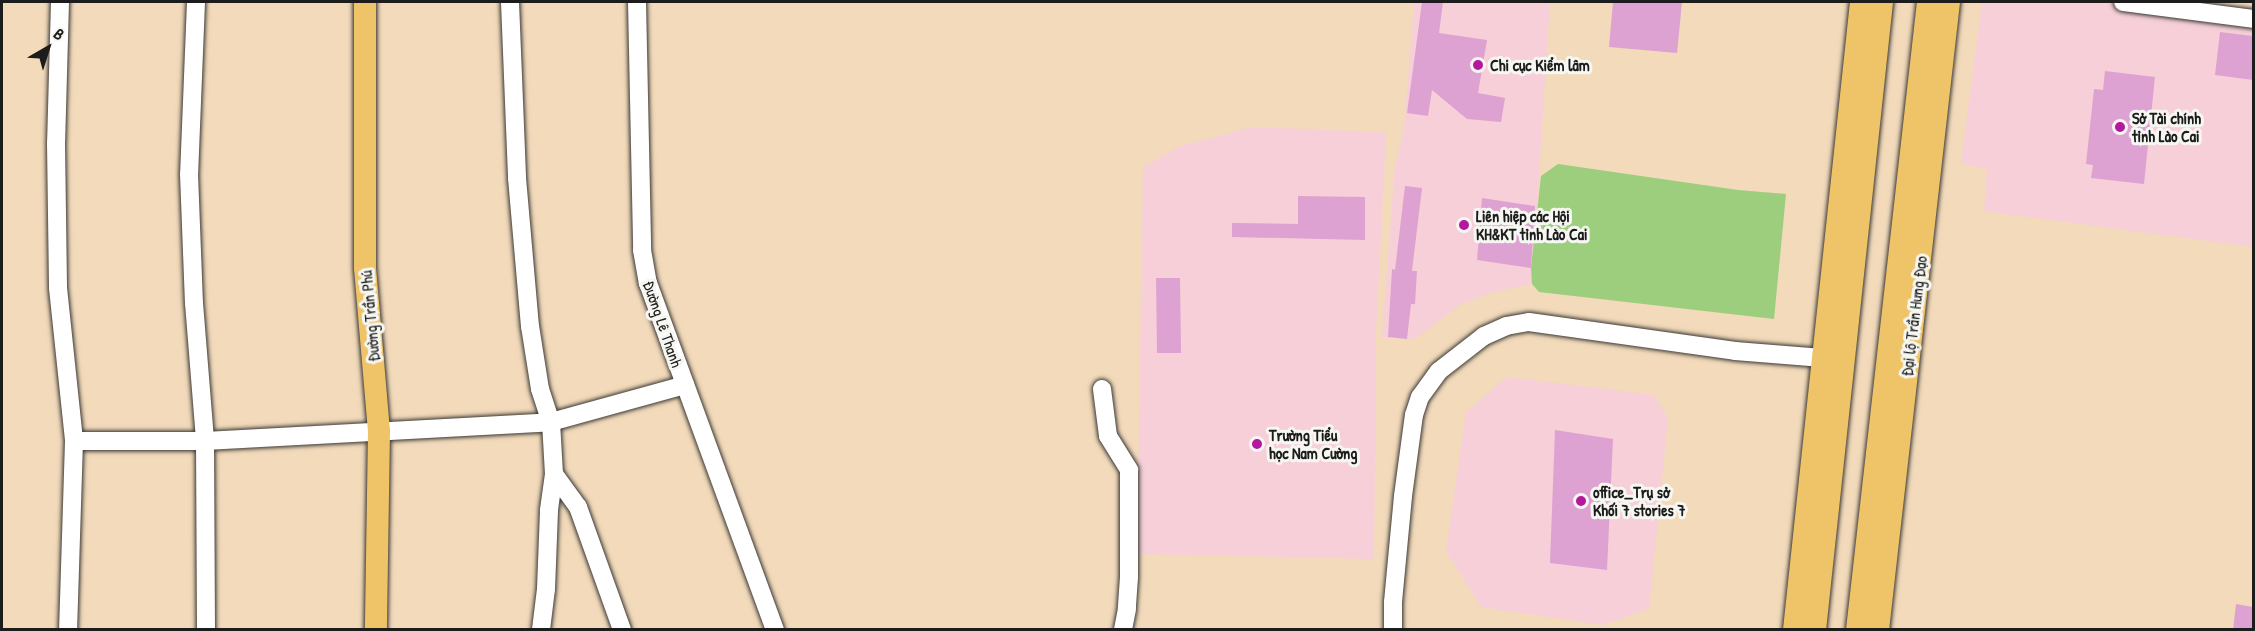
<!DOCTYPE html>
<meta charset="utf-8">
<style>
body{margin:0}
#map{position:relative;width:2255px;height:631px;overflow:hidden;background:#f2dabb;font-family:"Patrick Hand",sans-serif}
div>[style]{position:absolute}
.built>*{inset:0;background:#f6cfd8}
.green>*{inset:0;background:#9cce7e}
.building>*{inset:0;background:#dda2d1}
.roads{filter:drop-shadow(0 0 2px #3c3834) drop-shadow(0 0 2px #3c3834)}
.minor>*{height:18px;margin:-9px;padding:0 9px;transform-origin:9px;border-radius:9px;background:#fff}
.major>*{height:22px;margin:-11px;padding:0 11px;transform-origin:11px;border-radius:11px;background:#efc469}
.dots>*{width:16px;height:16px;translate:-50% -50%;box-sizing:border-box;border:3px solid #f6f6f2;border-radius:50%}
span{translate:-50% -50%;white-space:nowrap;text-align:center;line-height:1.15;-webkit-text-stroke:6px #f6f6f2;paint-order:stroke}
.poi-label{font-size:16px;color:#1c1c1c;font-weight:700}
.left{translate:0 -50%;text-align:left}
.street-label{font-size:16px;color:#1c1c1c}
.frame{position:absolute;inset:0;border:3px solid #1c1c1c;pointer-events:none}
.north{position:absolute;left:18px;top:18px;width:60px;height:60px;-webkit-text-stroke:4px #f6f6f2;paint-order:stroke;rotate:39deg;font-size:16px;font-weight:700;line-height:24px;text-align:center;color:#1c1c1c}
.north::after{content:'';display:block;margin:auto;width:21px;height:27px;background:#1c1c1c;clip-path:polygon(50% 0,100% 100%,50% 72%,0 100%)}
</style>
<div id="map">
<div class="built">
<i style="clip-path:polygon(1414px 2px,1550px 2px,1532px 284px,1489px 293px,1460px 305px,1415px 339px,1382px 337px,1395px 165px,1404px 129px)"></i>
<i style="clip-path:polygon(1982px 2px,2088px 2px,2253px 22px,2253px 247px,1984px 211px,1987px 169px,1961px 163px)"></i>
<i style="clip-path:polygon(1252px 127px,1386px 132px,1376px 335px,1374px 559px,1137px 554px,1143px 167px,1180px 146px)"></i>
<i style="clip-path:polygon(1507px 377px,1654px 395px,1668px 418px,1649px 609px,1603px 625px,1481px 607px,1446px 551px,1466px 412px)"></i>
</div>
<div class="green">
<i style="clip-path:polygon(1558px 164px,1738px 190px,1786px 194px,1774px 319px,1539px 292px,1532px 284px,1531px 268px,1541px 176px)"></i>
</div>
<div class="building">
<i style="clip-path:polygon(1422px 2px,1443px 2px,1439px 33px,1487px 40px,1478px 93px,1505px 98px,1501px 122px,1467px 119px,1432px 90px,1428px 116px,1407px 113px)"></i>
<i style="clip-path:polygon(1613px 2px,1682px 2px,1677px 53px,1609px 47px)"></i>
<i style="clip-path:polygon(2220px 32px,2253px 36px,2253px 80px,2215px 75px)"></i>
<i style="clip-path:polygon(2105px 71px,2155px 77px,2144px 184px,2091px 178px,2093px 165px,2086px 164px,2094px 89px,2103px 90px)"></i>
<i style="clip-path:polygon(1405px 186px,1422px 188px,1412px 271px,1417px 271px,1415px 304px,1411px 304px,1407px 339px,1388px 337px,1392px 269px,1395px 270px)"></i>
<i style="clip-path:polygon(1298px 196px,1365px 197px,1365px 240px,1232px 237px,1232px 223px,1298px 224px)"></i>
<i style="clip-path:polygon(1482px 198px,1535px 206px,1531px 268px,1477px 260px)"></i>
<i style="clip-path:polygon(1156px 278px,1180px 278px,1181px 353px,1157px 353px)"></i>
<i style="clip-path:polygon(1555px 430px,1613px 439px,1607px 570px,1550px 563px)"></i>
<i style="clip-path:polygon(2236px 604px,2253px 607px,2253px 630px,2233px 630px)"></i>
</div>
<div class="roads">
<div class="minor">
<i style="left:60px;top:2px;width:141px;rotate:91.6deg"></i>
<i style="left:56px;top:143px;width:145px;rotate:89.2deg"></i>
<i style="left:58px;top:288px;width:154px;rotate:84deg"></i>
<i style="left:74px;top:441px;width:189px;rotate:91.8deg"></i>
<i style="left:196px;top:2px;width:172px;rotate:92.3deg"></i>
<i style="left:189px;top:174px;width:129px;rotate:87.8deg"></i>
<i style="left:194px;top:303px;width:138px;rotate:85.4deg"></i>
<i style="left:205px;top:441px;width:189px;rotate:89.7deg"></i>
<i style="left:510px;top:2px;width:176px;rotate:87.7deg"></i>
<i style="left:517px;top:178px;width:149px;rotate:85deg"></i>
<i style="left:530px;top:326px;width:64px;rotate:81deg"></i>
<i style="left:540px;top:389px;width:35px;rotate:72deg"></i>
<i style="left:551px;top:422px;width:52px;rotate:86.7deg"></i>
<i style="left:554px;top:474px;width:37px;rotate:98deg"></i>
<i style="left:549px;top:511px;width:78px;rotate:92.2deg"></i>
<i style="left:546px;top:589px;width:41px;rotate:97deg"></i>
<i style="left:637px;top:2px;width:248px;rotate:88.8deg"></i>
<i style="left:642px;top:250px;width:34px;rotate:80deg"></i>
<i style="left:648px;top:283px;width:370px;rotate:69.9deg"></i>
<i style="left:2123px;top:2px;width:132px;rotate:7.4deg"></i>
<i style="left:1102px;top:389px;width:47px;rotate:82.7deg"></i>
<i style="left:1108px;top:436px;width:40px;rotate:58deg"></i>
<i style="left:1129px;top:470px;width:107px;rotate:90deg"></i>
<i style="left:1129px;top:577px;width:32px;rotate:94deg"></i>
<i style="left:1127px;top:609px;width:21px;rotate:101deg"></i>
<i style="left:74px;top:441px;width:131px"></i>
<i style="left:205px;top:441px;width:347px;rotate:-3.1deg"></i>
<i style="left:551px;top:422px;width:139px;rotate:-15.4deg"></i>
<i style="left:554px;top:474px;width:41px;rotate:54deg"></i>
<i style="left:578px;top:507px;width:131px;rotate:70.3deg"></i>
<i style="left:1393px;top:630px;width:28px;rotate:-90deg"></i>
<i style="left:1393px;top:602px;width:106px;rotate:-84.6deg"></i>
<i style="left:1403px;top:496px;width:82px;rotate:-82.3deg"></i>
<i style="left:1414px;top:415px;width:19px;rotate:-72deg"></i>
<i style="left:1420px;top:397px;width:32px;rotate:-54deg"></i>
<i style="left:1439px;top:371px;width:57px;rotate:-37.9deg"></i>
<i style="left:1484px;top:336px;width:24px;rotate:-24deg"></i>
<i style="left:1506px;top:326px;width:23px;rotate:-10deg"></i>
<i style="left:1529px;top:322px;width:208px;rotate:8deg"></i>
<i style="left:1735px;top:351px;width:88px;rotate:4.5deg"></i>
</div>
<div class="major">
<i style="left:365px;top:2px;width:266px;rotate:90deg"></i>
<i style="left:365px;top:268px;width:164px;rotate:85.1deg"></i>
<i style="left:379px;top:431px;width:199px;rotate:90.9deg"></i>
<i style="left:1794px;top:630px;width:632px;rotate:-83.91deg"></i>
<i style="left:1815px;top:630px;width:632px;rotate:-83.91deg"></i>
<i style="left:1857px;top:630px;width:632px;rotate:-83.55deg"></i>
<i style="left:1878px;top:630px;width:632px;rotate:-83.55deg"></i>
</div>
</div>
<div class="dots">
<i style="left:1478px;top:65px;background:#b5179e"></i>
<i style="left:2120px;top:127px;background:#b5179e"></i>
<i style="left:1464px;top:225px;background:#b5179e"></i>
<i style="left:1257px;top:444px;background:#b5179e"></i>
<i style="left:1581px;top:501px;background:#b5179e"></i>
</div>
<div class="poi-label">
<span class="left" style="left:1490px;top:65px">Chi cục Kiểm lâm</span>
<span class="left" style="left:2132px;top:127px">Sở Tài chính<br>tỉnh Lào Cai</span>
<span class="left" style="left:1476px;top:225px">Liên hiệp các Hội<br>KH&amp;KT tỉnh Lào Cai</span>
<span class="left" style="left:1269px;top:444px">Trường Tiểu<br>học Nam Cường</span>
<span class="left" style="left:1593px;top:501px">office_Trụ sở<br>Khối 7 stories 7</span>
</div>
<div class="street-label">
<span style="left:370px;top:316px;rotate:-95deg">Đường Trần Phú</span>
<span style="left:1914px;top:316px;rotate:-83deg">Đại lộ Trần Hưng Đạo</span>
<span style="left:663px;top:324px;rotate:71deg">Đường Lê Thanh</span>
</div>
<div class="frame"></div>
<div class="north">B</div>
</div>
